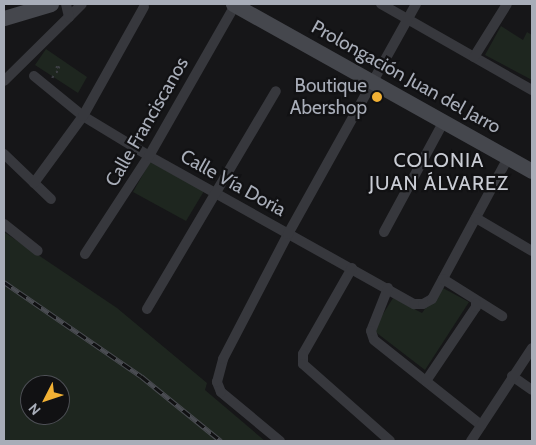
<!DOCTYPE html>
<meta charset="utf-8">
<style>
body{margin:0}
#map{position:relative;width:536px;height:445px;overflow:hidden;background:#161618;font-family:Cabin,sans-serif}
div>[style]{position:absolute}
.green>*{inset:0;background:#1e261f}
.path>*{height:2px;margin-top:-1px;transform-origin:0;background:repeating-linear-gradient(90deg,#3d3f44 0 2.5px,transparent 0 6.5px)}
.street>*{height:10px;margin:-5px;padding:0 5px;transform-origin:5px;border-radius:5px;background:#37383d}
.secondary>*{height:15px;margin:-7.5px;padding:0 7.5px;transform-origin:7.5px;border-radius:7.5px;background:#45474d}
.rail>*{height:5px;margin-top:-2.5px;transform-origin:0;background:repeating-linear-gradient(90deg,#111113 0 9px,#4a4c52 0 18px);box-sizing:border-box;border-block:1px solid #4a4c52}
.dots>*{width:14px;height:14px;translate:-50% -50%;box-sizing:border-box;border:2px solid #111113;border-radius:50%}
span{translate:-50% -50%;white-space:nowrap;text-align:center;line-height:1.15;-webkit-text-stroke:4.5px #111113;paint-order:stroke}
.street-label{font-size:19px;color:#a8adb8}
.poi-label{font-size:19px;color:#a8adb8}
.right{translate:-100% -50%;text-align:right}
.neighbourhood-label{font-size:20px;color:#c9ccd4;letter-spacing:1px}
.frame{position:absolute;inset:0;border:5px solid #a8adb8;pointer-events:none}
.north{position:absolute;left:20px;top:375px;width:50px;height:50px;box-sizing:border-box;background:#111113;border:1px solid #4d4f55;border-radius:50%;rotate:229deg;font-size:14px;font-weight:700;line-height:20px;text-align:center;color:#a8adb8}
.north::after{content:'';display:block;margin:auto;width:18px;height:22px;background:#f2b134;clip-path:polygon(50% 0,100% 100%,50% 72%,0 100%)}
</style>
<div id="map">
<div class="green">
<i style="clip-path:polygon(501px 26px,523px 40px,527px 32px,532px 35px,532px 80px,485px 55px)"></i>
<i style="clip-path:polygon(46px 49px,87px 77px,78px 93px,35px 65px)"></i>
<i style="clip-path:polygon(150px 162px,204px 191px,186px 221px,133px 192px)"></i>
<i style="clip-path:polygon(evenodd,4px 232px,117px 308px,207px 383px,205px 390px,265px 441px,4px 441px,4px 232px,30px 385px,60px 385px,60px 415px,30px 415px,30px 385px)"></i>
<i style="clip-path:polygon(441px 287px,469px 302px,425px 370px,373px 330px,393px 298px,422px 313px)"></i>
</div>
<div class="path">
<i style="left:52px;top:78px;width:13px;rotate:-51deg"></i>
<i style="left:60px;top:68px;width:4px;rotate:-146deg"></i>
<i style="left:57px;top:66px;width:5px;rotate:101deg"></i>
</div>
<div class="street">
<i style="left:381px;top:4px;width:174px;rotate:29.7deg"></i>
<i style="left:69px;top:17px;width:18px;rotate:-45deg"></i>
<i style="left:474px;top:57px;width:62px;rotate:-58.1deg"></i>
<i style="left:34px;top:76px;width:63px;rotate:39.2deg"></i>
<i style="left:83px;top:116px;width:77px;rotate:31.2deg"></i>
<i style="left:149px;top:156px;width:304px;rotate:29.2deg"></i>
<i style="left:414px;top:304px;width:9px"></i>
<i style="left:423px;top:304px;width:10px;rotate:-29deg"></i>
<i style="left:432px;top:299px;width:160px;rotate:-61.7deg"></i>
<i style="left:4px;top:81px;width:91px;rotate:-44.6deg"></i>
<i style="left:69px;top:17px;width:13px;rotate:-103deg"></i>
<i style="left:4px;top:154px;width:65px;rotate:43.8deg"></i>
<i style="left:34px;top:183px;width:83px;rotate:-53.8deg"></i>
<i style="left:83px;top:116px;width:125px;rotate:-60.8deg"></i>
<i style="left:476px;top:218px;width:65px;rotate:30.5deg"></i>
<i style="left:4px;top:224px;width:43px;rotate:38.5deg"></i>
<i style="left:384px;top:232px;width:126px;rotate:-61.6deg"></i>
<i style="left:85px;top:254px;width:117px;rotate:-56.9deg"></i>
<i style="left:149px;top:156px;width:174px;rotate:-60.3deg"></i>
<i style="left:352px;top:268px;width:99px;rotate:119.7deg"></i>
<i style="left:303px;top:354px;width:10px;rotate:90deg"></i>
<i style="left:303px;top:364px;width:116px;rotate:41.5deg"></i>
<i style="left:443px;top:279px;width:70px;rotate:32.1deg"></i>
<i style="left:388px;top:288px;width:46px;rotate:111.6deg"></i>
<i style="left:371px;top:331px;width:9px;rotate:72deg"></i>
<i style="left:374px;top:340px;width:137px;rotate:38.5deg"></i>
<i style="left:147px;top:309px;width:253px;rotate:-59.4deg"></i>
<i style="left:512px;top:376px;width:24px;rotate:35deg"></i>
<i style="left:426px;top:381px;width:89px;rotate:-56deg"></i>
<i style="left:476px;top:307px;width:4px;rotate:-90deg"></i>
<i style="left:280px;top:441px;width:77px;rotate:-140.3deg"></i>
<i style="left:221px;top:392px;width:11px;rotate:-112deg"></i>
<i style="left:217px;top:382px;width:24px;rotate:-75deg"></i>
<i style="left:223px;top:359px;width:141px;rotate:-62.5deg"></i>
<i style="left:288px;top:234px;width:263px;rotate:-60.9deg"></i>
<i style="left:471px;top:441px;width:111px;rotate:-56.7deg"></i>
</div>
<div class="secondary">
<i style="left:233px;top:4px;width:342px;rotate:29.2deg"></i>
<i style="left:4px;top:18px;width:49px;rotate:-16.6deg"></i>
</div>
<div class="rail">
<i style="left:4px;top:282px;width:166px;rotate:34.5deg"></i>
<i style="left:141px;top:376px;width:103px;rotate:39.1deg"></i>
</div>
<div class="dots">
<i style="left:377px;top:97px;background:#f2b134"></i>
</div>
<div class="street-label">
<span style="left:406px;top:77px;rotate:29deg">Prolongación Juan del Jarro</span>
<span style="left:147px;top:122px;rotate:-60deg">Calle Franciscanos</span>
<span style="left:233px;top:183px;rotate:29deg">Calle Vía Doria</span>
</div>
<div class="poi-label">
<span class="right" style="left:367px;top:97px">Boutique<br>Abershop</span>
</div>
<div class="neighbourhood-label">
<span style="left:439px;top:172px">COLONIA<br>JUAN ÁLVAREZ</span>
</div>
<div class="frame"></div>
<div class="north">N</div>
</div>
